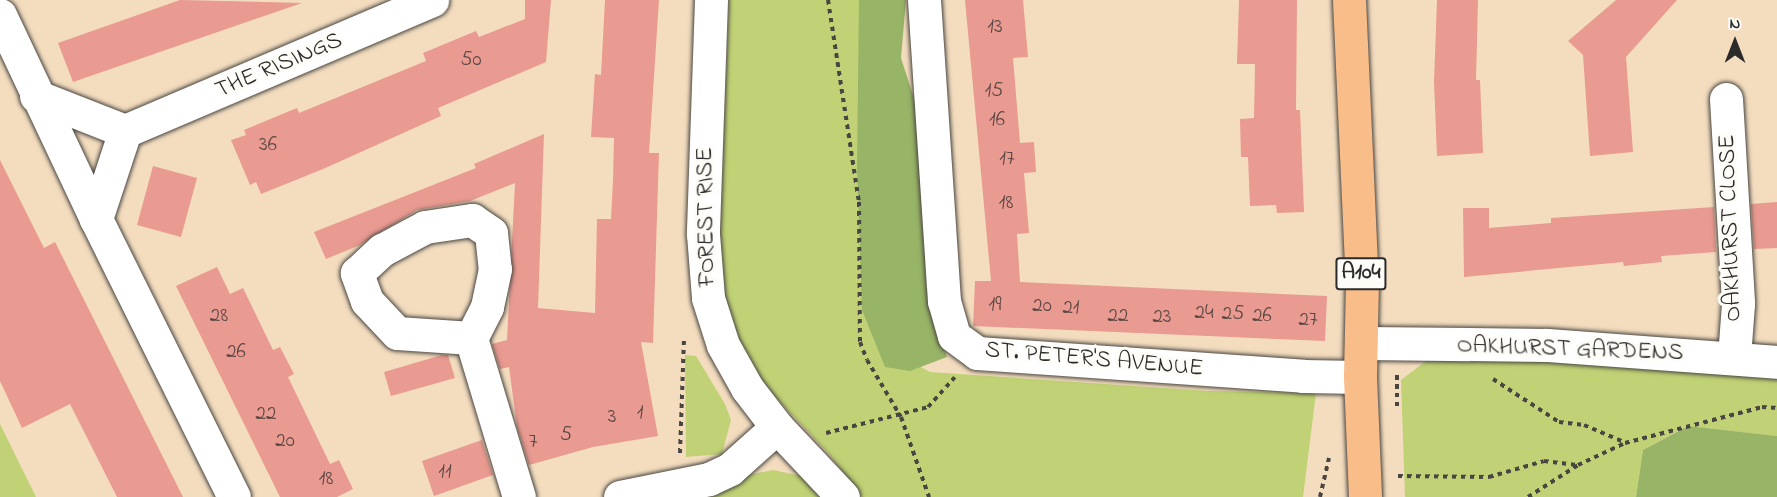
<!DOCTYPE html>
<style>
body{margin:0}
#map{position:relative;width:1777px;height:497px;overflow:hidden;background:#f4ddbf;font-family:"Indie Flower",sans-serif}
div>[style]{position:absolute}
.green>*{inset:0;background:#c0d275}
.forest>*{inset:0;background:#98b466}
.building>*{inset:0;background:#e99a91}
.path>*{height:4px;margin-top:-2px;transform-origin:0;background:repeating-linear-gradient(90deg,#494641 0 4.5px,transparent 0 9px)}
.roads{filter:drop-shadow(0 0 2px #494641) drop-shadow(0 0 2px #494641)}
.minor>*{height:33px;margin:-16.5px;padding:0 16.5px;transform-origin:16.5px;border-radius:16.5px;background:#fff}
.major>*{height:33px;margin:-16.5px;padding:0 16.5px;transform-origin:16.5px;border-radius:16.5px;background:#f8bd89}
span{translate:-50% -50%;white-space:nowrap;text-align:center;line-height:1.15;-webkit-text-stroke:6px #fdfcf7;paint-order:stroke}
.number-label{font-size:21px;color:#5a4744}
.number-label span{-webkit-text-stroke-width:0}
.shield-label span{padding:2px 4px;background:#fdfcf7;border:2px solid;border-radius:4px;-webkit-text-stroke-width:0}
.shield-label{font-size:22px;color:#2b2b2b;font-weight:700}
.street-label{font-size:24px;color:#2b2b2b}
.north{position:absolute;left:1705px;top:12px;width:60px;height:60px;-webkit-text-stroke:4px #fdfcf7;paint-order:stroke;rotate:0deg;font-size:16px;font-weight:700;line-height:24px;text-align:center;color:#2b2b2b}
.north::after{content:'';display:block;margin:auto;width:21px;height:27px;background:#2b2b2b;clip-path:polygon(50% 0,100% 100%,50% 72%,0 100%)}
</style>
<div id="map">
<div class="green">
<i style="clip-path:polygon(729px 0,878px 0,900px 356px,930px 372px,1208px 391px,1316px 393px,1303px 497px,862px 497px,829px 454px,746px 366px,729px 319px,719px 262px)"></i>
<i style="clip-path:polygon(685px 355px,696px 356px,725px 404px,731px 420px,722px 454px,686px 457px)"></i>
<i style="clip-path:polygon(1426px 361px,1618px 362px,1777px 379px,1777px 436px,1687px 426px,1643px 450px,1636px 497px,1405px 497px,1401px 380px)"></i>
<i style="clip-path:polygon(0 424px,36px 497px,0 497px)"></i>
<i style="clip-path:polygon(773px 470px,801px 476px,821px 497px,712px 497px,748px 475px)"></i>
</div>
<div class="forest">
<i style="clip-path:polygon(859px 0,906px 0,901px 58px,923px 126px,926px 286px,947px 357px,910px 371px,885px 367px,862px 310px,857px 168px)"></i>
<i style="clip-path:polygon(1688px 426px,1777px 436px,1777px 497px,1636px 497px,1643px 450px)"></i>
</div>
<div class="building">
<i style="clip-path:polygon(180px 0,302px 3px,73px 82px,58px 43px)"></i>
<i style="clip-path:polygon(525px 0,551px 0,546px 62px,438px 108px,441px 116px,323px 169px,261px 194px,256px 182px,250px 185px,231px 140px,246px 135px,244px 130px,297px 108px,299px 113px,426px 61px,423px 53px,476px 31px,479px 37px,525px 19px)"></i>
<i style="clip-path:polygon(605px 0,659px 0,649px 153px,659px 153px,653px 343px,641px 342px,658px 436px,593px 447px,529px 465px,517px 427px,509px 367px,500px 369px,492px 344px,507px 340px,515px 183px,470px 201px,417px 210px,360px 245px,326px 259px,314px 232px,476px 168px,474px 164px,544px 134px,538px 308px,595px 313px,597px 219px,611px 219px,613px 180px,614px 138px,591px 137px,595px 74px,601px 75px)"></i>
<i style="clip-path:polygon(965px 0,1023px 0,1028px 57px,1013px 58px,1020px 143px,1034px 142px,1036px 172px,1024px 173px,1029px 233px,1017px 234px,1020px 282px,1327px 296px,1325px 341px,973px 326px,975px 281px,991px 281px)"></i>
<i style="clip-path:polygon(1239px 0,1297px 0,1296px 110px,1300px 110px,1304px 212px,1277px 213px,1276px 205px,1250px 206px,1248px 157px,1241px 157px,1240px 119px,1254px 118px,1255px 64px,1237px 64px)"></i>
<i style="clip-path:polygon(1437px 0,1478px 0,1476px 80px,1480px 80px,1483px 153px,1437px 156px,1434px 82px)"></i>
<i style="clip-path:polygon(1616px 0,1677px 0,1626px 57px,1633px 152px,1590px 156px,1583px 55px,1568px 41px)"></i>
<i style="clip-path:polygon(0 160px,44px 248px,55px 242px,183px 497px,117px 497px,70px 404px,22px 428px,0 381px)"></i>
<i style="clip-path:polygon(153px 166px,197px 178px,181px 237px,137px 225px)"></i>
<i style="clip-path:polygon(1777px 202px,1777px 248px,1754px 249px,1751px 204px)"></i>
<i style="clip-path:polygon(1714px 207px,1716px 252px,1661px 256px,1662px 262px,1624px 266px,1623px 262px,1464px 277px,1463px 208px,1489px 208px,1489px 228px,1551px 223px,1551px 218px)"></i>
<i style="clip-path:polygon(217px 267px,230px 294px,243px 288px,273px 350px,280px 347px,294px 374px,288px 377px,330px 464px,339px 460px,353px 489px,337px 497px,280px 497px,176px 286px)"></i>
<i style="clip-path:polygon(442px 355px,448px 355px,455px 378px,391px 396px,384px 372px)"></i>
<i style="clip-path:polygon(482px 440px,493px 475px,434px 496px,422px 461px)"></i>
</div>
<div class="path">
<i style="left:828px;top:0;width:204px;rotate:81.3deg"></i>
<i style="left:859px;top:202px;width:140px;rotate:89.6deg"></i>
<i style="left:860px;top:342px;width:19px;rotate:69deg"></i>
<i style="left:867px;top:360px;width:66px;rotate:59.2deg"></i>
<i style="left:901px;top:417px;width:85px;rotate:70.7deg"></i>
<i style="left:1397px;top:375px;width:31px;rotate:90deg"></i>
<i style="left:1493px;top:379px;width:79px;rotate:33.1deg"></i>
<i style="left:1559px;top:422px;width:25px;rotate:7deg"></i>
<i style="left:1584px;top:425px;width:43px;rotate:23deg"></i>
<i style="left:826px;top:433px;width:105px;rotate:-14.3deg"></i>
<i style="left:928px;top:407px;width:40px;rotate:-48deg"></i>
<i style="left:680px;top:453px;width:116px;rotate:-88deg"></i>
<i style="left:1398px;top:476px;width:91px;rotate:0.6deg"></i>
<i style="left:1489px;top:477px;width:57px;rotate:-16.2deg"></i>
<i style="left:1544px;top:461px;width:33px;rotate:7deg"></i>
<i style="left:1320px;top:497px;width:40px;rotate:-77deg"></i>
<i style="left:1528px;top:497px;width:59px;rotate:-32.6deg"></i>
<i style="left:1578px;top:465px;width:52px;rotate:-25.1deg"></i>
<i style="left:1625px;top:443px;width:142px;rotate:-14.7deg"></i>
<i style="left:1762px;top:407px;width:15px;rotate:4deg"></i>
</div>
<div class="roads">
<div class="minor">
<i style="left:711px;top:0;width:234px;rotate:92deg"></i>
<i style="left:703px;top:234px;width:64px;rotate:85.5deg"></i>
<i style="left:708px;top:298px;width:49px;rotate:72.3deg"></i>
<i style="left:723px;top:345px;width:49px;rotate:60.8deg"></i>
<i style="left:747px;top:388px;width:49px;rotate:52.4deg"></i>
<i style="left:777px;top:427px;width:96px;rotate:46.7deg"></i>
<i style="left:924px;top:0;width:302px;rotate:86.2deg"></i>
<i style="left:944px;top:301px;width:36px;rotate:74deg"></i>
<i style="left:954px;top:336px;width:29px;rotate:36deg"></i>
<i style="left:977px;top:353px;width:327px;rotate:4deg"></i>
<i style="left:1303px;top:376px;width:57px;rotate:1deg"></i>
<i style="left:0;top:15px;width:225px;rotate:64.8deg"></i>
<i style="left:96px;top:219px;width:310px;rotate:63.6deg"></i>
<i style="left:36px;top:96px;width:96px;rotate:21.5deg"></i>
<i style="left:125px;top:131px;width:334px;rotate:-23.1deg"></i>
<i style="left:1726px;top:99px;width:205px;rotate:86.6deg"></i>
<i style="left:1738px;top:304px;width:53px;rotate:94.3deg"></i>
<i style="left:96px;top:219px;width:93px;rotate:-71.8deg"></i>
<i style="left:471px;top:338px;width:74px;rotate:-176.1deg"></i>
<i style="left:397px;top:333px;width:44px;rotate:-133.2deg"></i>
<i style="left:367px;top:301px;width:30px;rotate:-110deg"></i>
<i style="left:357px;top:273px;width:34px;rotate:-43deg"></i>
<i style="left:382px;top:250px;width:49px;rotate:-28.1deg"></i>
<i style="left:425px;top:227px;width:48px;rotate:-8.5deg"></i>
<i style="left:472px;top:220px;width:23px;rotate:34deg"></i>
<i style="left:491px;top:233px;width:36px;rotate:84deg"></i>
<i style="left:495px;top:269px;width:39px;rotate:102deg"></i>
<i style="left:487px;top:307px;width:35px;rotate:117deg"></i>
<i style="left:471px;top:338px;width:166px;rotate:73.2deg"></i>
<i style="left:1363px;top:343px;width:184px;rotate:0.6deg"></i>
<i style="left:1547px;top:345px;width:231px;rotate:4.2deg"></i>
<i style="left:620px;top:497px;width:91px;rotate:-11.4deg"></i>
<i style="left:709px;top:479px;width:23px;rotate:-25deg"></i>
<i style="left:730px;top:469px;width:63px;rotate:-41.8deg"></i>
</div>
<div class="major">
<i style="left:1349px;top:0;width:281px;rotate:87.4deg"></i>
<i style="left:1362px;top:281px;width:96px;rotate:91.2deg"></i>
<i style="left:1360px;top:377px;width:120px;rotate:87.6deg"></i>
</div>
</div>
<div class="number-label">
<span style="left:995px;top:27px">13</span>
<span style="left:471px;top:60px">50</span>
<span style="left:994px;top:91px">15</span>
<span style="left:997px;top:120px">16</span>
<span style="left:268px;top:145px">36</span>
<span style="left:1007px;top:159px">17</span>
<span style="left:1006px;top:203px">18</span>
<span style="left:995px;top:305px">19</span>
<span style="left:1042px;top:306px">20</span>
<span style="left:1071px;top:308px">21</span>
<span style="left:1204px;top:313px">24</span>
<span style="left:1233px;top:314px">25</span>
<span style="left:219px;top:316px">28</span>
<span style="left:1118px;top:316px">22</span>
<span style="left:1262px;top:316px">26</span>
<span style="left:1162px;top:317px">23</span>
<span style="left:1308px;top:320px">27</span>
<span style="left:236px;top:352px">26</span>
<span style="left:640px;top:413px">1</span>
<span style="left:266px;top:414px">22</span>
<span style="left:612px;top:417px">3</span>
<span style="left:566px;top:435px">5</span>
<span style="left:285px;top:441px">20</span>
<span style="left:533px;top:442px">7</span>
<span style="left:445px;top:472px">11</span>
<span style="left:326px;top:479px">18</span>
</div>
<div class="shield-label">
<span style="left:1361px;top:274px">A104</span>
</div>
<div class="street-label">
<span style="left:279px;top:66px;rotate:-23deg">THE RISINGS</span>
<span style="left:707px;top:217px;rotate:-91deg">FOREST RISE</span>
<span style="left:1731px;top:228px;rotate:-92deg">OAKHURST CLOSE</span>
<span style="left:1570px;top:350px;rotate:2deg">OAKHURST GARDENS</span>
<span style="left:1094px;top:360px;rotate:5deg">ST. PETER'S AVENUE</span>
</div>
<div class="north">N</div>
</div>
